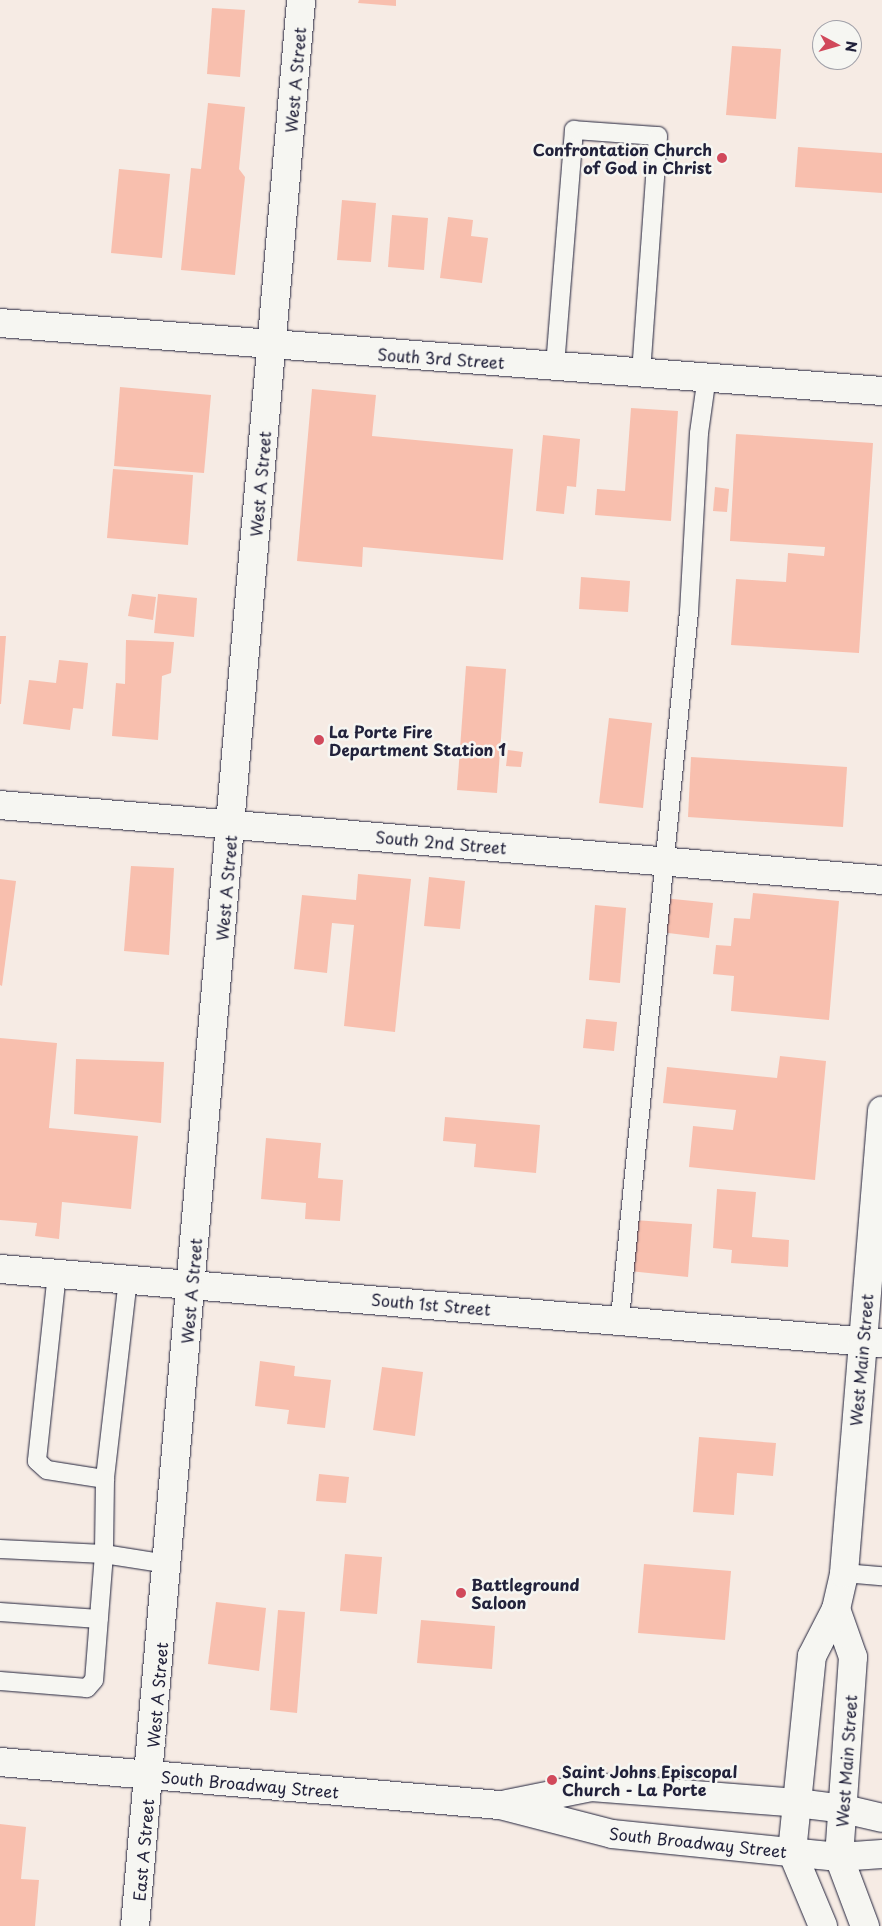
<!DOCTYPE html>
<style>
body{margin:0}
#map{position:relative;width:882px;height:1926px;overflow:hidden;background:#f6ebe4;font-family:"Playpen Sans",sans-serif}
div>[style]{position:absolute}
.building>*{inset:0;background:#f8bfae}
.roads{filter:drop-shadow(0 0 1px #22223b) drop-shadow(0 0 1px #22223b)}
.lane>*{height:18px;margin:-9px;padding:0 9px;transform-origin:9px;border-radius:9px;background:#f6f6f2}
.street>*{height:28px;margin:-14px;padding:0 14px;transform-origin:14px;border-radius:14px;background:#f6f6f2}
.secondary>*{height:28px;margin:-14px;padding:0 14px;transform-origin:14px;border-radius:14px;background:#f6f6f2}
.dots>*{width:14px;height:14px;translate:-50% -50%;box-sizing:border-box;border:2px solid #f6f6f2;border-radius:50%}
span{translate:-50% -50%;white-space:nowrap;text-align:center;line-height:1.15;-webkit-text-stroke:5px #f6f6f2;paint-order:stroke}
.street-label{font-size:16px;color:#22223b}
.poi-label{font-size:16px;color:#22223b;font-weight:700}
.right{translate:-100% -50%;text-align:right}
.left{translate:0 -50%;text-align:left}
.north{position:absolute;left:812px;top:20px;width:50px;height:50px;box-sizing:border-box;background:#f6f6f2;border:1px solid #a1a1a9;border-radius:50%;rotate:96deg;font-size:14px;font-weight:700;line-height:20px;text-align:center;color:#22223b}
.north::after{content:'';display:block;margin:auto;width:18px;height:22px;background:#d1495b;clip-path:polygon(50% 0,100% 100%,50% 72%,0 100%)}
</style>
<div id="map">
<div class="building">
<i style="clip-path:polygon(359px 0,396px 0,396px 6px,358px 3px)"></i>
<i style="clip-path:polygon(212px 8px,245px 10px,240px 77px,207px 74px)"></i>
<i style="clip-path:polygon(732px 46px,781px 49px,776px 119px,726px 115px)"></i>
<i style="clip-path:polygon(208px 103px,245px 107px,239px 169px,245px 177px,235px 275px,181px 270px,191px 168px,201px 169px)"></i>
<i style="clip-path:polygon(798px 147px,882px 153px,882px 193px,795px 187px)"></i>
<i style="clip-path:polygon(119px 169px,170px 174px,162px 258px,111px 253px)"></i>
<i style="clip-path:polygon(342px 200px,376px 203px,371px 262px,337px 260px)"></i>
<i style="clip-path:polygon(392px 215px,428px 218px,424px 270px,388px 267px)"></i>
<i style="clip-path:polygon(448px 217px,473px 220px,471px 236px,488px 238px,482px 283px,440px 278px)"></i>
<i style="clip-path:polygon(120px 387px,211px 395px,204px 473px,114px 466px)"></i>
<i style="clip-path:polygon(312px 389px,376px 395px,372px 436px,513px 449px,503px 560px,363px 547px,362px 567px,297px 561px)"></i>
<i style="clip-path:polygon(631px 408px,678px 411px,671px 521px,595px 515px,597px 489px,625px 491px)"></i>
<i style="clip-path:polygon(736px 434px,873px 443px,859px 653px,731px 645px,736px 579px,786px 582px,788px 553px,824px 556px,825px 547px,730px 541px)"></i>
<i style="clip-path:polygon(543px 435px,580px 439px,576px 487px,567px 486px,564px 514px,536px 511px)"></i>
<i style="clip-path:polygon(113px 469px,193px 475px,188px 545px,107px 538px)"></i>
<i style="clip-path:polygon(715px 487px,729px 489px,727px 512px,713px 511px)"></i>
<i style="clip-path:polygon(581px 577px,630px 581px,628px 612px,579px 609px)"></i>
<i style="clip-path:polygon(132px 594px,156px 597px,153px 620px,128px 616px)"></i>
<i style="clip-path:polygon(158px 594px,197px 598px,194px 637px,154px 633px)"></i>
<i style="clip-path:polygon(0 636px,6px 636px,1px 704px,0 704px)"></i>
<i style="clip-path:polygon(126px 640px,174px 642px,171px 673px,162px 676px,158px 740px,112px 736px,116px 683px,125px 684px)"></i>
<i style="clip-path:polygon(59px 660px,88px 663px,83px 709px,73px 708px,70px 730px,23px 724px,29px 680px,56px 683px)"></i>
<i style="clip-path:polygon(466px 666px,506px 669px,497px 793px,457px 790px)"></i>
<i style="clip-path:polygon(609px 718px,652px 723px,643px 808px,599px 803px)"></i>
<i style="clip-path:polygon(508px 750px,523px 752px,521px 767px,506px 766px)"></i>
<i style="clip-path:polygon(691px 757px,847px 767px,843px 827px,688px 817px)"></i>
<i style="clip-path:polygon(131px 866px,174px 868px,169px 955px,124px 951px)"></i>
<i style="clip-path:polygon(358px 874px,411px 879px,395px 1032px,344px 1026px,354px 925px,332px 923px,327px 973px,294px 969px,302px 895px,356px 900px)"></i>
<i style="clip-path:polygon(429px 877px,465px 881px,460px 929px,424px 926px)"></i>
<i style="clip-path:polygon(0 879px,16px 881px,2px 986px,0 985px)"></i>
<i style="clip-path:polygon(753px 893px,839px 901px,829px 1020px,731px 1011px,734px 976px,713px 974px,716px 945px,731px 946px,734px 918px,750px 919px)"></i>
<i style="clip-path:polygon(663px 898px,713px 903px,709px 938px,660px 932px)"></i>
<i style="clip-path:polygon(595px 905px,626px 908px,620px 983px,589px 980px)"></i>
<i style="clip-path:polygon(586px 1019px,617px 1022px,614px 1051px,583px 1048px)"></i>
<i style="clip-path:polygon(0 1038px,57px 1043px,49px 1128px,138px 1136px,131px 1209px,62px 1202px,59px 1239px,35px 1236px,37px 1223px,0 1220px)"></i>
<i style="clip-path:polygon(780px 1056px,826px 1061px,815px 1180px,689px 1167px,693px 1126px,733px 1130px,736px 1110px,663px 1103px,667px 1067px,777px 1078px)"></i>
<i style="clip-path:polygon(76px 1059px,164px 1062px,161px 1123px,74px 1114px)"></i>
<i style="clip-path:polygon(445px 1117px,540px 1125px,536px 1173px,474px 1167px,476px 1144px,443px 1141px)"></i>
<i style="clip-path:polygon(266px 1138px,321px 1143px,318px 1178px,343px 1180px,340px 1221px,305px 1219px,306px 1203px,261px 1199px)"></i>
<i style="clip-path:polygon(717px 1189px,756px 1192px,752px 1237px,789px 1240px,788px 1267px,731px 1263px,732px 1250px,713px 1248px)"></i>
<i style="clip-path:polygon(634px 1220px,692px 1224px,688px 1277px,629px 1271px)"></i>
<i style="clip-path:polygon(260px 1361px,295px 1366px,294px 1376px,331px 1380px,325px 1428px,287px 1424px,289px 1410px,255px 1406px)"></i>
<i style="clip-path:polygon(382px 1367px,423px 1372px,415px 1436px,373px 1430px)"></i>
<i style="clip-path:polygon(699px 1437px,776px 1443px,773px 1476px,737px 1473px,734px 1515px,693px 1512px)"></i>
<i style="clip-path:polygon(319px 1474px,349px 1477px,346px 1503px,316px 1501px)"></i>
<i style="clip-path:polygon(345px 1554px,382px 1557px,377px 1614px,340px 1611px)"></i>
<i style="clip-path:polygon(644px 1564px,731px 1571px,725px 1640px,638px 1633px)"></i>
<i style="clip-path:polygon(216px 1602px,266px 1608px,259px 1671px,208px 1664px)"></i>
<i style="clip-path:polygon(278px 1610px,305px 1612px,297px 1713px,270px 1710px)"></i>
<i style="clip-path:polygon(421px 1620px,495px 1626px,492px 1669px,417px 1663px)"></i>
<i style="clip-path:polygon(0 1824px,26px 1827px,21px 1879px,39px 1880px,35px 1926px,0 1926px)"></i>
</div>
<div class="roads">
<div class="lane">
<i style="left:555px;top:366px;width:237px;rotate:-85.4deg"></i>
<i style="left:574px;top:130px;width:84px;rotate:4.1deg"></i>
<i style="left:658px;top:136px;width:238px;rotate:94.1deg"></i>
<i style="left:57px;top:1273px;width:189px;rotate:96.1deg"></i>
<i style="left:37px;top:1461px;width:13px;rotate:42deg"></i>
<i style="left:47px;top:1470px;width:59px;rotate:8.8deg"></i>
<i style="left:128px;top:1279px;width:201px;rotate:96.6deg"></i>
<i style="left:105px;top:1479px;width:75px;rotate:90.8deg"></i>
<i style="left:104px;top:1554px;width:65px;rotate:8.9deg"></i>
<i style="left:620px;top:1318px;width:709px;rotate:-84.42deg"></i>
<i style="left:689px;top:612px;width:179px;rotate:-86.8deg"></i>
<i style="left:699px;top:433px;width:58px;rotate:-82deg"></i>
<i style="left:0;top:1549px;width:104px;rotate:2.8deg"></i>
<i style="left:104px;top:1554px;width:126px;rotate:94.5deg"></i>
<i style="left:94px;top:1680px;width:11px;rotate:131deg"></i>
<i style="left:87px;top:1688px;width:87px;rotate:-175.4deg"></i>
<i style="left:844px;top:1573px;width:38px;rotate:5deg"></i>
<i style="left:0;top:1612px;width:99px;rotate:4deg"></i>
</div>
<div class="street">
<i style="left:0;top:323px;width:885px;rotate:4.41deg"></i>
<i style="left:0;top:805px;width:885px;rotate:4.86deg"></i>
<i style="left:0;top:1269px;width:885px;rotate:4.8deg"></i>
<i style="left:135px;top:1926px;width:1933px;rotate:-85.07deg"></i>
</div>
<div class="secondary">
<i style="left:836px;top:1609px;width:51px;rotate:70.5deg"></i>
<i style="left:853px;top:1657px;width:200px;rotate:94deg"></i>
<i style="left:839px;top:1857px;width:74px;rotate:69.4deg"></i>
<i style="left:0;top:1762px;width:502px;rotate:4.92deg"></i>
<i style="left:500px;top:1805px;width:116px;rotate:14.5deg"></i>
<i style="left:612px;top:1834px;width:228px;rotate:5.8deg"></i>
<i style="left:839px;top:1857px;width:43px;rotate:-4deg"></i>
<i style="left:507px;top:1804px;width:86px;rotate:-11.4deg"></i>
<i style="left:591px;top:1787px;width:207px;rotate:4.4deg"></i>
<i style="left:797px;top:1803px;width:47px;rotate:7.3deg"></i>
<i style="left:844px;top:1809px;width:39px;rotate:13deg"></i>
<i style="left:823px;top:1926px;width:80px;rotate:-112.7deg"></i>
<i style="left:792px;top:1852px;width:197px;rotate:-84.2deg"></i>
<i style="left:812px;top:1656px;width:53px;rotate:-62.9deg"></i>
<i style="left:836px;top:1609px;width:37px;rotate:-77deg"></i>
<i style="left:844px;top:1573px;width:464px;rotate:-85.3deg"></i>
</div>
</div>
<div class="dots">
<i style="left:722px;top:158px;background:#d1495b"></i>
<i style="left:319px;top:740px;background:#d1495b"></i>
<i style="left:461px;top:1593px;background:#d1495b"></i>
<i style="left:552px;top:1780px;background:#d1495b"></i>
</div>
<div class="street-label">
<span style="left:295px;top:80px;rotate:-85deg">West A Street</span>
<span style="left:441px;top:358px;rotate:4deg">South 3rd Street</span>
<span style="left:260px;top:484px;rotate:-85deg">West A Street</span>
<span style="left:441px;top:842px;rotate:5deg">South 2nd Street</span>
<span style="left:226px;top:888px;rotate:-85deg">West A Street</span>
<span style="left:191px;top:1291px;rotate:-85deg">West A Street</span>
<span style="left:431px;top:1304px;rotate:5deg">South 1st Street</span>
<span style="left:861px;top:1360px;rotate:-85deg">West Main Street</span>
<span style="left:157px;top:1695px;rotate:-85deg">West A Street</span>
<span style="left:846px;top:1761px;rotate:-86deg">West Main Street</span>
<span style="left:250px;top:1784px;rotate:5deg">South Broadway Street</span>
<span style="left:698px;top:1842px;rotate:6deg">South Broadway Street</span>
<span style="left:143px;top:1850px;rotate:-85deg">East A Street</span>
</div>
<div class="poi-label">
<span class="right" style="left:712px;top:158px">Confrontation Church<br>of God in Christ</span>
<span class="left" style="left:329px;top:740px">La Porte Fire<br>Department Station 1</span>
<span class="left" style="left:471px;top:1593px">Battleground<br>Saloon</span>
<span class="left" style="left:562px;top:1780px">Saint Johns Episcopal<br>Church - La Porte</span>
</div>
<div class="north">N</div>
</div>
